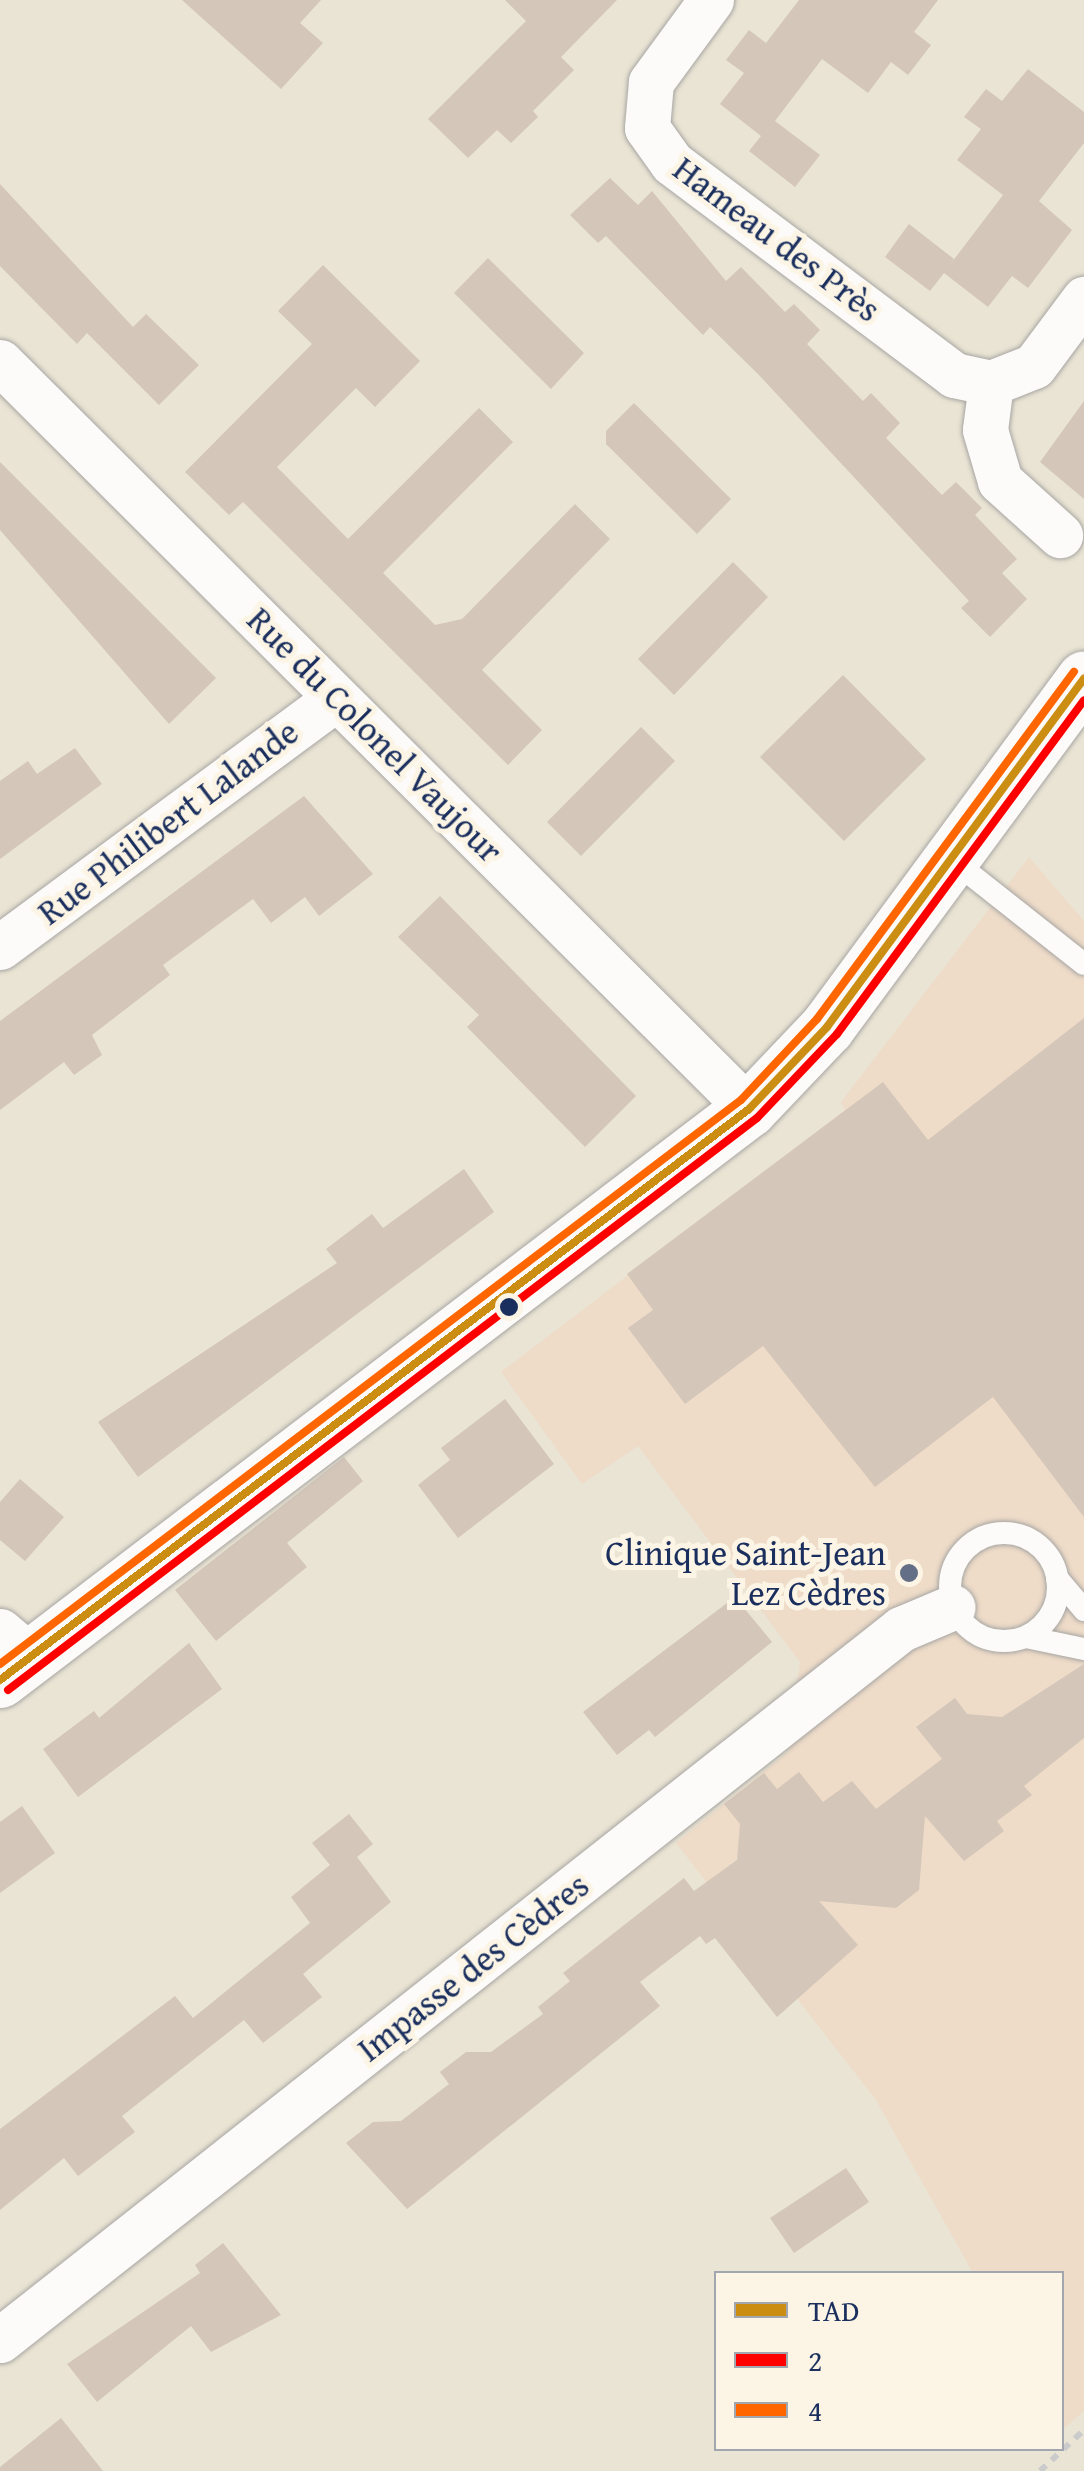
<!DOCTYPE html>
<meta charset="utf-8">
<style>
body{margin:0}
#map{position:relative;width:1084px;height:2471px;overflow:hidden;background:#eae4d4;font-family:"Gentium Book Plus",serif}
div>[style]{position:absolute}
.built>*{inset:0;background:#eedbc8}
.building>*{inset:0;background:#d4c6b9}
.path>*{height:6px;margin-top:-3px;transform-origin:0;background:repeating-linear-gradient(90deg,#cbcbcc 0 8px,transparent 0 16px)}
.roads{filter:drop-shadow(0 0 2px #a7a6a3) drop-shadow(0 0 2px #a7a6a3)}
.lane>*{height:22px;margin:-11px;padding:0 11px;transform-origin:11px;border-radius:11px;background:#fcfbf9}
.lane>.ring{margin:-11px;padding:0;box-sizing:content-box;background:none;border:22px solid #fcfbf9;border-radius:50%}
.street>*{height:45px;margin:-22.5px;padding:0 22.5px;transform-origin:22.5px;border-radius:22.5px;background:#fcfbf9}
.secondary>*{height:55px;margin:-27.5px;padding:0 27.5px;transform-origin:27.5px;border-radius:27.5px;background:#fcfbf9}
.bus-1>*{height:8px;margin:-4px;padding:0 4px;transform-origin:4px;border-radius:4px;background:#cb8e13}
.bus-2>*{height:8px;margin:-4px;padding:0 4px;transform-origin:4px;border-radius:4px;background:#f00}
.bus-3>*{height:8px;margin:-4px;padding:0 4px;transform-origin:4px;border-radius:4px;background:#f60}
.dots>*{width:28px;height:28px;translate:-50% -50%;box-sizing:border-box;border:5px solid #fcf5e5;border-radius:50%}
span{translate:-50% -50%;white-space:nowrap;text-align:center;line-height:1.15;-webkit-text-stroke:10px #fcf5e5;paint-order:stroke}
.street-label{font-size:35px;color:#1b2f5e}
.poi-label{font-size:35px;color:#1b2f5e}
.right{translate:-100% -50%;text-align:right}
.legend{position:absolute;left:714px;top:2271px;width:350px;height:180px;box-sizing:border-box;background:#fcf5e5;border:2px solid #a2a6af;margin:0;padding:12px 18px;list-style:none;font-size:30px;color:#1b2f5e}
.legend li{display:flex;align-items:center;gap:20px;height:50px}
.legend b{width:50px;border:2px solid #a2a6af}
</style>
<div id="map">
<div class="built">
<i style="clip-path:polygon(1029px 857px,1084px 921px,1084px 2411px,1062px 2430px,1062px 2274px,973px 2273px,876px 2100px,676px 1843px,789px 1751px,800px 1662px,638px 1446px,582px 1484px,501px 1372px,845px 1110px,841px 1102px)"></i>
</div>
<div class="building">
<i style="clip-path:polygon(182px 0,321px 0,300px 23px,323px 43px,281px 89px)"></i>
<i style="clip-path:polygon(505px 0,617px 0,561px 57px,574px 70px,533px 111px,538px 117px,511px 143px,497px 130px,468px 158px,428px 119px,526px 21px)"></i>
<i style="clip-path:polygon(799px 0,938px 0,914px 32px,931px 45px,908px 75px,891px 62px,868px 93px,822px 59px,775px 121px,820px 155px,795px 187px,749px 151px,761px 136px,720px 104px,744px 73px,726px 60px,749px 30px,766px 43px)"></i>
<i style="clip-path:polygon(1028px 69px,1084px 112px,1084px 143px,1039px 201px,1072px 230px,1028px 288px,1012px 276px,988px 307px,944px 273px,930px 291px,885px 257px,909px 224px,954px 259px,946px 270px,1003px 195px,957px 160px,981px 129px,964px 117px,986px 89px,1002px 101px)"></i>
<i style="clip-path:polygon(610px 178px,638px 205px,652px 191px,726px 281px,741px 267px,785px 312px,794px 304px,820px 330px,807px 344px,863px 401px,871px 393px,900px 423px,886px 438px,942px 495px,956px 482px,982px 508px,975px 515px,1017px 559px,1002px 573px,1027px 599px,990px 637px,961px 608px,969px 601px,758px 374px,710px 327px,703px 335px,606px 236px,598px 243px,570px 215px)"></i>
<i style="clip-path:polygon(0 184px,133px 327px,146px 314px,199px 365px,159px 405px,87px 333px,77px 344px,0 266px)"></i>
<i style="clip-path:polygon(488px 258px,584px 353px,551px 389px,454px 293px)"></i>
<i style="clip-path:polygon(323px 265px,420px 361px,375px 407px,356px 388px,277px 467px,348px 539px,479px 408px,513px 442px,383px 573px,435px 625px,462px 619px,575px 504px,610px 539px,482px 670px,542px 730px,508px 765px,243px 502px,229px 515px,185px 472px,312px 344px,278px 311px)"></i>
<i style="clip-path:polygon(1084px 401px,1084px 499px,1040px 462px)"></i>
<i style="clip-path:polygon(634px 403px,731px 499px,697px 534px,606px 444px,606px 431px)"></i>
<i style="clip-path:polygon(0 462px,216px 678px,169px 724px,0 530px)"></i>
<i style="clip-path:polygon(733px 562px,768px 597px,674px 695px,638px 659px)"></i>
<i style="clip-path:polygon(843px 675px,926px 759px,844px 841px,760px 757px)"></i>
<i style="clip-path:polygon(641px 727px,675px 761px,581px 856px,547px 822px)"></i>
<i style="clip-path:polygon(75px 748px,102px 784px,0 859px,0 781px,28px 761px,37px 774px)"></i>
<i style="clip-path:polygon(304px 796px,373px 874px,319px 916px,305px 897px,271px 923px,253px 899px,163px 965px,170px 975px,92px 1035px,102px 1055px,74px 1075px,64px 1062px,0 1110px,0 1021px)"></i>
<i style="clip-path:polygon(440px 896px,636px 1096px,585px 1147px,467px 1027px,479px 1015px,398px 937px)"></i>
<i style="clip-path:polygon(1084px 1018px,1084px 1517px,993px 1397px,875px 1487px,763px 1346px,685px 1404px,628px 1328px,653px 1310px,627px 1274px,883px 1082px,928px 1140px)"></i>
<i style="clip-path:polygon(464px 1169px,494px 1212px,138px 1477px,98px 1422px,337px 1263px,326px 1249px,372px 1214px,383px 1228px)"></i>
<i style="clip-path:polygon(505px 1399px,554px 1464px,458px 1538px,418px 1485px,450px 1460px,441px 1448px)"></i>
<i style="clip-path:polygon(344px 1457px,363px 1481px,287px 1543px,307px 1567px,216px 1641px,175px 1590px)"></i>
<i style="clip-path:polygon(20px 1479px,64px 1517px,25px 1561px,0 1540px,0 1502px)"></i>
<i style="clip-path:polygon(735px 1597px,772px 1642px,655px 1737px,649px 1730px,617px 1755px,583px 1712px)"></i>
<i style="clip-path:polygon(189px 1643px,222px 1689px,78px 1797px,43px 1749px,94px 1711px,99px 1718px)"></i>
<i style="clip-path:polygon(1084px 1664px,1084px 1738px,1024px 1786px,1032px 1795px,997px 1821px,1004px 1831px,964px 1861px,925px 1816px,919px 1890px,896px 1908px,819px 1901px,858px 1945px,777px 2017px,715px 1938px,706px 1944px,700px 1936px,640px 1982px,660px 2006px,407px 2209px,346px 2143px,373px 2122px,401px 2121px,449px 2084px,440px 2072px,466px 2052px,491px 2052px,543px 2014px,538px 2007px,570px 1981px,563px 1973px,684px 1878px,694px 1891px,737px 1860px,740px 1824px,724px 1804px,764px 1773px,777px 1789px,799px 1772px,823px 1802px,852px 1781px,876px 1809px,942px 1759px,916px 1727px,955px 1698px,967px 1714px,1002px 1717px)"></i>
<i style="clip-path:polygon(22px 1806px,55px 1853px,0 1893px,0 1822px)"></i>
<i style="clip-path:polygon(349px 1814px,373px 1844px,357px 1857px,391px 1902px,303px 1974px,322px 1997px,263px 2043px,244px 2020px,122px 2116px,135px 2132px,78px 2176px,64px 2158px,0 2210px,0 2129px,175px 1996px,193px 2018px,310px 1923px,291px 1897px,330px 1865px,312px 1843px)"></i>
<i style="clip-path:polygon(846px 2168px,869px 2202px,794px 2253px,770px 2218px)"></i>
<i style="clip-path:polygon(223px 2243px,281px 2315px,211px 2352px,191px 2326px,97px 2402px,67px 2364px,200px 2273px,195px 2265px)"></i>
<i style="clip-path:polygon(61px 2418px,103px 2471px,0 2471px,0 2467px)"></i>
</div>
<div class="path">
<i style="left:1040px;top:2471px;width:60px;rotate:-43deg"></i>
</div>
<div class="roads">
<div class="lane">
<i style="left:951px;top:859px;width:169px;rotate:38.3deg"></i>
<i class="ring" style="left:950px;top:1533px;width:86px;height:86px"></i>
<i style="left:1057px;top:1578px;width:42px;rotate:49.8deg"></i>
<i style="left:1026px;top:1637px;width:59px;rotate:11.7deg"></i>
</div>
<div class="street">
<i style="left:711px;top:0;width:102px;rotate:126.2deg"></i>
<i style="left:651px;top:82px;width:46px;rotate:95deg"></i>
<i style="left:647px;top:128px;width:43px;rotate:54.5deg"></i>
<i style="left:672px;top:163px;width:353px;rotate:36.9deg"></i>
<i style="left:954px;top:375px;width:38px;rotate:12deg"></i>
<i style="left:991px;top:383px;width:46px;rotate:-21.6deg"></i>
<i style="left:1034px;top:366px;width:84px;rotate:-53.3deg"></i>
<i style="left:0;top:362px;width:1058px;rotate:44.92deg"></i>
<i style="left:991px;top:383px;width:47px;rotate:97.3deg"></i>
<i style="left:985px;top:430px;width:53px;rotate:73.6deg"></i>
<i style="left:1000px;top:481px;width:81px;rotate:42deg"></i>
<i style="left:0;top:947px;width:418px;rotate:-36.5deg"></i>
<i style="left:0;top:1631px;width:42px;rotate:40.2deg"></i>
<i style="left:0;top:2340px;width:1148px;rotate:-38.28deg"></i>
<i style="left:901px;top:1629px;width:56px;rotate:-22.9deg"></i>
</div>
<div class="secondary">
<i style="left:0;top:1680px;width:942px;rotate:-37.32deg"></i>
<i style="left:749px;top:1109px;width:113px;rotate:-46.4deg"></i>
<i style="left:827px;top:1027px;width:433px;rotate:-53.6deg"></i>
</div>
</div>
<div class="bus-1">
<i style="left:0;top:1680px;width:942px;rotate:-37.32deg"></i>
<i style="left:749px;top:1109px;width:113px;rotate:-46.4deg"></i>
<i style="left:827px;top:1027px;width:433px;rotate:-53.6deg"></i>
</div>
<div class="bus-2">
<i style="left:8px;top:1690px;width:942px;rotate:-37.37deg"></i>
<i style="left:757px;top:1118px;width:116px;rotate:-46.4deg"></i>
<i style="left:837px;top:1034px;width:415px;rotate:-53.5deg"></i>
</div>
<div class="bus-3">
<i style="left:0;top:1664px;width:931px;rotate:-37.28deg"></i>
<i style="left:741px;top:1100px;width:111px;rotate:-46.8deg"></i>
<i style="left:817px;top:1019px;width:432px;rotate:-53.5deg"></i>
</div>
<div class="dots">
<i style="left:509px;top:1307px;background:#1b2f5e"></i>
<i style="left:909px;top:1573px;background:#636e87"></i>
</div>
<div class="street-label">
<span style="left:777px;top:239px;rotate:37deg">Hameau des Près</span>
<span style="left:375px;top:735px;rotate:45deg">Rue du Colonel Vaujour</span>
<span style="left:168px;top:822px;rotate:-37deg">Rue Philibert Lalande</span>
<span style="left:473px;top:1967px;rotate:-38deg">Impasse des Cèdres</span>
</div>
<div class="poi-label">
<span class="right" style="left:886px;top:1573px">Clinique Saint-Jean<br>Lez Cèdres</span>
</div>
<ul class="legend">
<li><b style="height:12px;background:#cb8e13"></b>TAD</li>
<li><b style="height:12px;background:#f00"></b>2</li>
<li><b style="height:12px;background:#f60"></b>4</li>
</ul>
</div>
